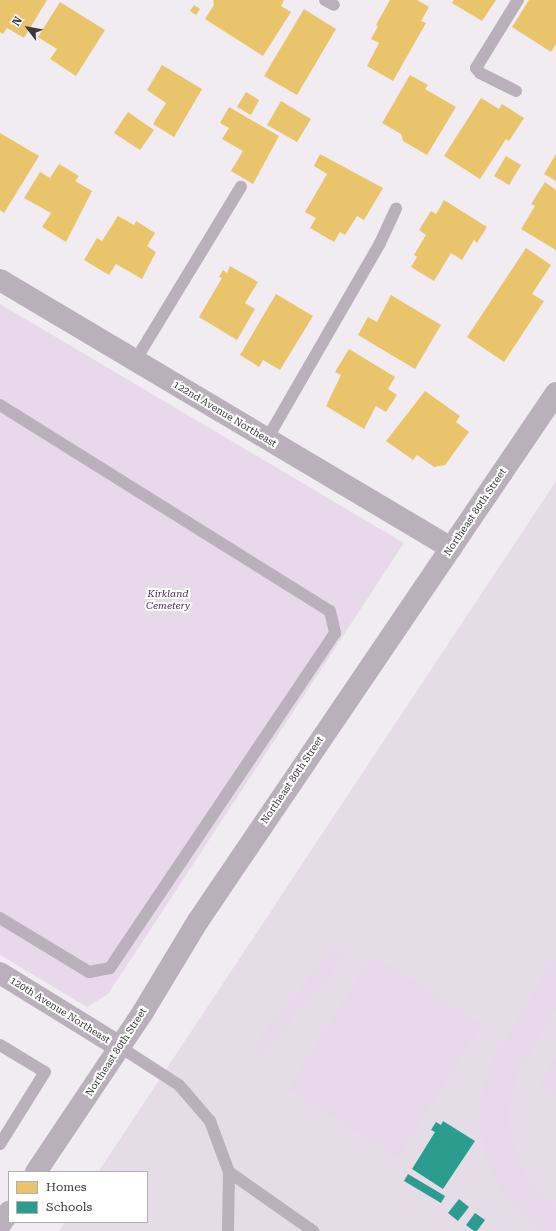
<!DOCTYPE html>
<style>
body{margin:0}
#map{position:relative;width:556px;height:1231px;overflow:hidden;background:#f1ecf2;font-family:"Roboto Serif",serif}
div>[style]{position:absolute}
.built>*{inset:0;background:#e6dce8}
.green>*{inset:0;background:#e7d9e9}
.homes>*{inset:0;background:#e9c46a}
.schools>*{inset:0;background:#2a9d8f}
.service>*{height:12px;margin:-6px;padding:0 6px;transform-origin:6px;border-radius:6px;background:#b9b0bb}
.tertiary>*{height:22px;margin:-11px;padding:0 11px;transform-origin:11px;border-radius:11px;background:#b9b0bb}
span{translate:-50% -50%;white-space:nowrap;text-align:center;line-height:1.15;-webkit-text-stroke:4px #fff;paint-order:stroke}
.street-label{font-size:10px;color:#3c383d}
.park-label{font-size:10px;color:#542b5b;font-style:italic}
.legend{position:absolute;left:8px;top:1171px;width:140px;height:52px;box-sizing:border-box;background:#fff;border:1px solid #b1afb1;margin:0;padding:5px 7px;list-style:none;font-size:12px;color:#3c383d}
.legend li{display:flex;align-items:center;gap:8px;height:20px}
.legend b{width:20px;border:1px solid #b1afb1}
.north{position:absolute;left:8px;top:8px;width:40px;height:40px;-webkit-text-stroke:3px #fff;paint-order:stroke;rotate:302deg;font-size:11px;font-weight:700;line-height:16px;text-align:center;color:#3c383d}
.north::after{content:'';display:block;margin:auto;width:14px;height:18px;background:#3c383d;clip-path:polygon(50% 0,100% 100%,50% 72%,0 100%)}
</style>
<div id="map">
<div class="built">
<i style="clip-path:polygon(556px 481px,556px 1231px,59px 1231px,65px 1222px,147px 1222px,147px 1172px,98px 1172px)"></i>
</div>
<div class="green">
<i style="clip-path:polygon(0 304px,404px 543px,108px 994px,87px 1007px,0 955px)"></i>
<i style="clip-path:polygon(335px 947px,346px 956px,260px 1058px,250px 1049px)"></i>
<i style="clip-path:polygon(372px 955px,482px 1024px,398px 1158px,288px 1089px)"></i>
<i style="clip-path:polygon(556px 955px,556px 1010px,518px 1073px,509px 1111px,510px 1130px,522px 1167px,532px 1184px,556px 1206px,556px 1231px,540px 1231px,509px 1202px,495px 1181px,486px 1158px,481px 1134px,480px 1110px,483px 1086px,491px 1062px)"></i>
<i style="clip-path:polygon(556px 1057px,556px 1096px,538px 1085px)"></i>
</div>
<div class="homes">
<i style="clip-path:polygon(0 0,47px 0,24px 38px,7px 28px,3px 34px,0 32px)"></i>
<i style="clip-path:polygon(213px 0,284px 0,281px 6px,291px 12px,263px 56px,205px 19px,214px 5px)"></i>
<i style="clip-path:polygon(390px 0,417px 0,429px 7px,421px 21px,426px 23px,393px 81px,367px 66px,379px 43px,371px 39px,378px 26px,376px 25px)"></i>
<i style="clip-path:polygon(454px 0,496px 0,482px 21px,452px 3px)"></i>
<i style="clip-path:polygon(529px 0,556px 0,556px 44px,551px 52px,512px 27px)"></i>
<i style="clip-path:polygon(60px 2px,105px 30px,76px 76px,50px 59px,57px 49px,38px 37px)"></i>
<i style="clip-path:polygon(194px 5px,200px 9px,196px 15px,190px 11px)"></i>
<i style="clip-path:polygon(304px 9px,336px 29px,297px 95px,264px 76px)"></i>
<i style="clip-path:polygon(162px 65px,202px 89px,174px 137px,153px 124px,166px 103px,147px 90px)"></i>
<i style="clip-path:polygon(410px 75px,428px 85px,425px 89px,456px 107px,427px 155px,403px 141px,401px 134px,382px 123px)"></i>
<i style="clip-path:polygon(246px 92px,259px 100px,251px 115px,237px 107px)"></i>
<i style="clip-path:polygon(481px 98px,499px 109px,502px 104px,524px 118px,509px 141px,506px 139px,480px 179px,444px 156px)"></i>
<i style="clip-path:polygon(281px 101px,311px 119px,297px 142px,267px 125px)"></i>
<i style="clip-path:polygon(229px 107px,279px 136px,253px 184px,231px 171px,243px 151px,222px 139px,229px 128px,220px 123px)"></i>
<i style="clip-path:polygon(128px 112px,154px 130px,140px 150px,114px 133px)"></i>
<i style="clip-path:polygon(0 133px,39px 156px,4px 213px,0 210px)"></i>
<i style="clip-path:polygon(320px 154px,383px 188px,364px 220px,357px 216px,345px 235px,340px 232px,334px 242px,310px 228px,316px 218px,305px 212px,327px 174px,314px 166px)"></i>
<i style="clip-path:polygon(556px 154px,556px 181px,544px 174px)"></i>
<i style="clip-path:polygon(506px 156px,521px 165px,509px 185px,494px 176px)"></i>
<i style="clip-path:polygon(59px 164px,79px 176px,75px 181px,92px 191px,66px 242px,42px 227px,51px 213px,24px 198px,40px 172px,50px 178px)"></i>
<i style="clip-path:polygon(545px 182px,556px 190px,556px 250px,521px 229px,535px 206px,531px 204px)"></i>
<i style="clip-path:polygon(444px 200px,487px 227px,477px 243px,474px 240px,462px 260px,451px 253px,434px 281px,411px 267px,417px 257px,414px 255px,426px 235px,419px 230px,431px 211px,436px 214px)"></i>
<i style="clip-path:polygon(118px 216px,134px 225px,136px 221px,155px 233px,147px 246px,156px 252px,142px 279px,116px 264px,109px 275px,84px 260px,97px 238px,102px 241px)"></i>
<i style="clip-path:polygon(526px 248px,551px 265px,532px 294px,544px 301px,504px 362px,467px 337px)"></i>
<i style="clip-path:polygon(230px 266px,258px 282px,245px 303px,255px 309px,237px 340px,199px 317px,222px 278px,219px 277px,223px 270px,227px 273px)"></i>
<i style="clip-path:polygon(276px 294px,313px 316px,280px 370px,263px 360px,259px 367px,240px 355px)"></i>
<i style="clip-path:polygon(391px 295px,441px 325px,415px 369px,358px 335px,368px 317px,377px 322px)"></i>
<i style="clip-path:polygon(349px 349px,395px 377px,388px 389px,397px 395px,386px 412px,376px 406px,364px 429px,326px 406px,341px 375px,335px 372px)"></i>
<i style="clip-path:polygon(425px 391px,460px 416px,456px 422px,469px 432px,445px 465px,434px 467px,417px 455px,413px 460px,386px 441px)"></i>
</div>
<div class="schools">
<i style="clip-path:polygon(443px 1121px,475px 1141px,443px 1189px,412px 1169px,435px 1132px,431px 1130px,436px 1122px,441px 1125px)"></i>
<i style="clip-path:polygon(408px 1174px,445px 1196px,441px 1203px,404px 1181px)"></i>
<i style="clip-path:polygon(459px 1199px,469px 1207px,458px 1221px,448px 1213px)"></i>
<i style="clip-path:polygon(475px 1213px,485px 1220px,477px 1231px,474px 1231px,466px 1225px)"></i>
</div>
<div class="service">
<i style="left:325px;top:0;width:10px;rotate:29deg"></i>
<i style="left:516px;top:91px;width:40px;rotate:-153.4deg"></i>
<i style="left:480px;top:73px;width:6px;rotate:-129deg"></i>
<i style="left:476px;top:68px;width:80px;rotate:-58.3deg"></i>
<i style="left:135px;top:361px;width:204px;rotate:-58.7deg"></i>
<i style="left:0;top:405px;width:389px;rotate:32deg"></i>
<i style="left:330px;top:611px;width:23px;rotate:77deg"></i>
<i style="left:335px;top:633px;width:404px;rotate:123.9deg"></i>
<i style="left:110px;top:968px;width:21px;rotate:169deg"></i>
<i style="left:89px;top:972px;width:104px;rotate:-148.8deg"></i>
<i style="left:267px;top:439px;width:226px;rotate:-60deg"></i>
<i style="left:380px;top:243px;width:38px;rotate:-65deg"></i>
<i style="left:0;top:1045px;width:52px;rotate:31deg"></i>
<i style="left:45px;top:1072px;width:85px;rotate:122deg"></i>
<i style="left:120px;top:1047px;width:70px;rotate:32.8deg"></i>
<i style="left:179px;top:1085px;width:48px;rotate:49.3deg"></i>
<i style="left:210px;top:1121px;width:54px;rotate:69.6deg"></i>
<i style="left:229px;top:1172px;width:59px;rotate:91deg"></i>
<i style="left:229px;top:1172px;width:103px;rotate:35.1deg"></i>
</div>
<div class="tertiary">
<i style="left:0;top:280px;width:525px;rotate:30.72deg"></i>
<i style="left:0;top:973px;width:141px;rotate:31.7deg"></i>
<i style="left:36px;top:1172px;width:192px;rotate:-56.2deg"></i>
<i style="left:143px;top:1012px;width:106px;rotate:-58.9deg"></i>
<i style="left:198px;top:921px;width:638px;rotate:-55.86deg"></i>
<i style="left:0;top:1225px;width:16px;rotate:-55deg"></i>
</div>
<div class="street-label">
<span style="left:225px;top:414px;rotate:31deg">122nd Avenue Northeast</span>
<span style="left:475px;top:512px;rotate:-56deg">Northeast 80th Street</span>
<span style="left:292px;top:780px;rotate:-56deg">Northeast 80th Street</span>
<span style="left:60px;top:1010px;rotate:32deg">120th Avenue Northeast</span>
<span style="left:116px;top:1052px;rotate:-57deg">Northeast 80th Street</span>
</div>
<div class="park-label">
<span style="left:168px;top:599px">Kirkland<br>Cemetery</span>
</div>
<ul class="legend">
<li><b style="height:11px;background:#e9c46a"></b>Homes</li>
<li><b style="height:11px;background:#2a9d8f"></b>Schools</li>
</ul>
<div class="north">N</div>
</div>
